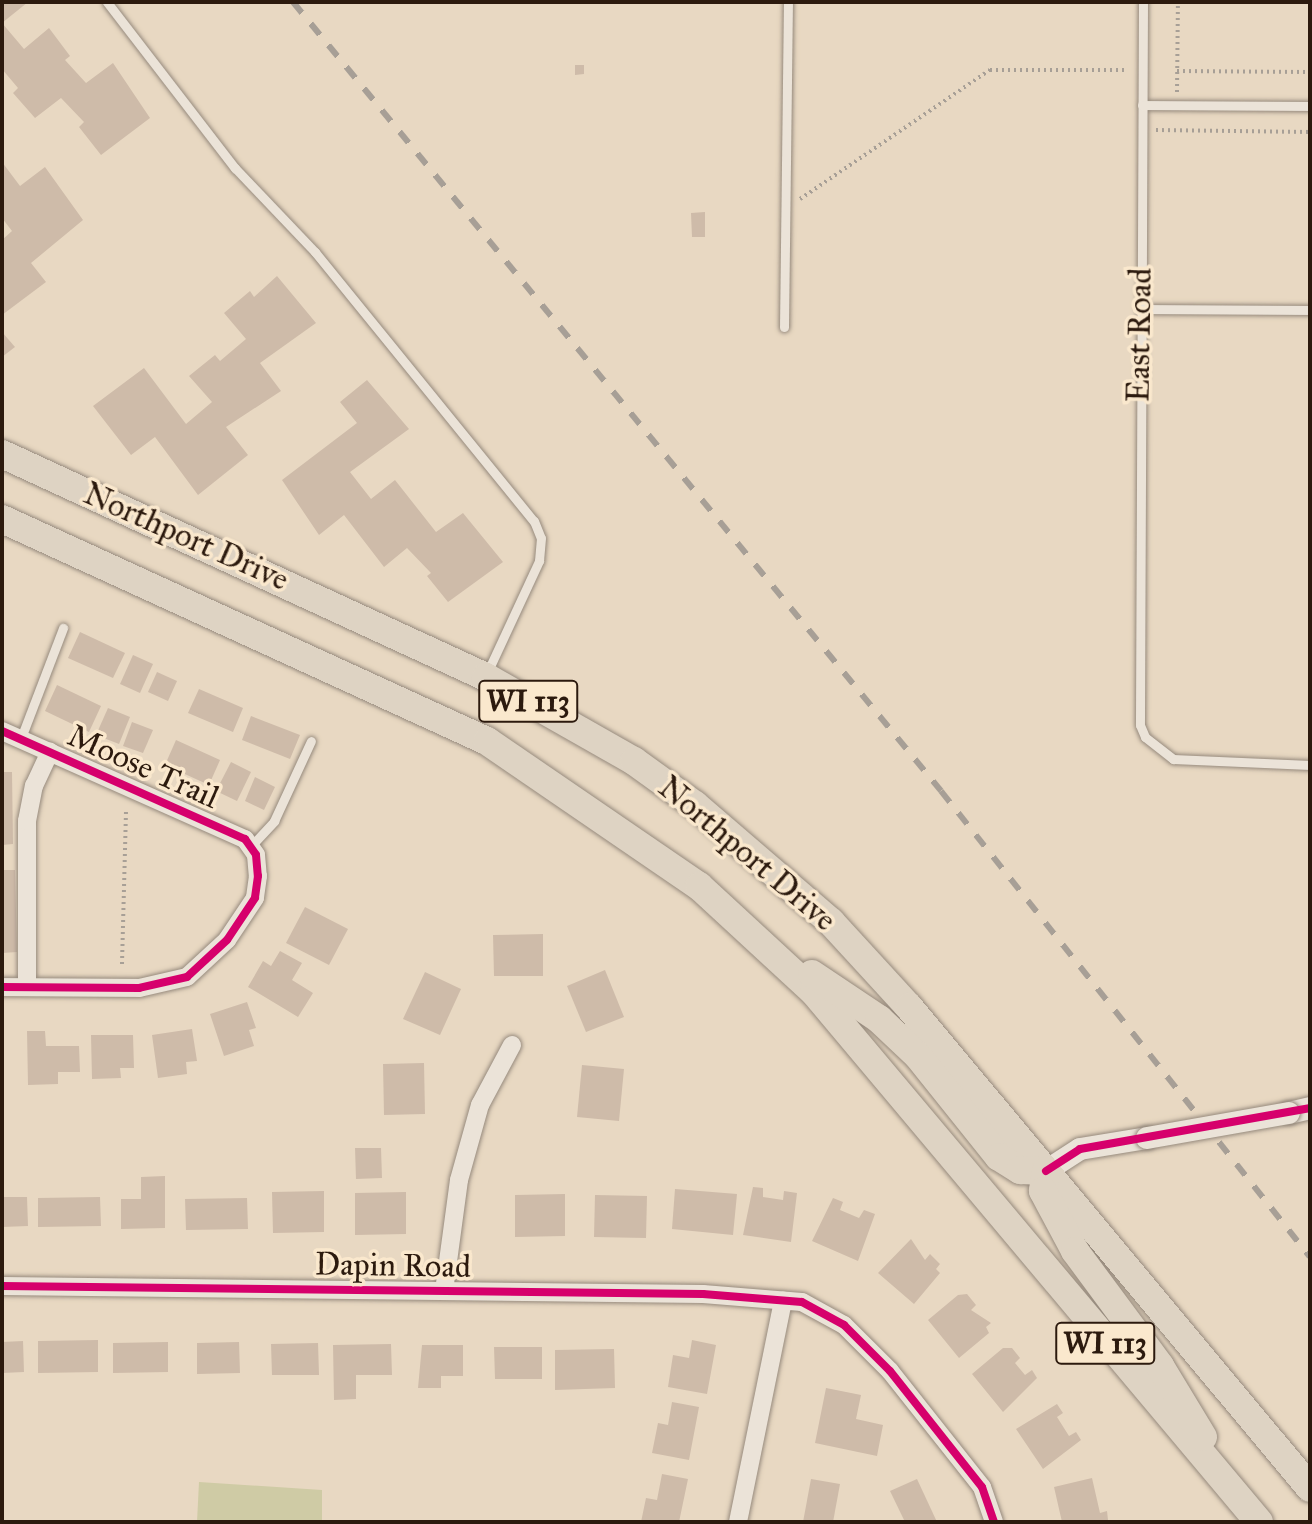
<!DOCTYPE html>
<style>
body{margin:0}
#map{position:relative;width:1312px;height:1524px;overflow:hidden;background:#e8d8c2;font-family:"IM FELL Great Primer",serif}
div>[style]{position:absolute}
.green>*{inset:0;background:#cfcba5}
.building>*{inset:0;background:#cebba9}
.path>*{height:4px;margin-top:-2px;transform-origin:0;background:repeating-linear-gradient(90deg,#a79f96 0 2px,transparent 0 6px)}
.roads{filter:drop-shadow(0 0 2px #968a7d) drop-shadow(0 0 2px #968a7d)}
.service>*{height:9px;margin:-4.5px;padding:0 4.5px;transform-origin:4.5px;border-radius:4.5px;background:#ebe3d8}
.minor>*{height:18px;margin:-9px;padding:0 9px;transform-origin:9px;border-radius:9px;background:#ebe3d8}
.tertiary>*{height:22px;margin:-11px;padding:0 11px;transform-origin:11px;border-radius:11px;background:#ebe3d8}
.primary>*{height:28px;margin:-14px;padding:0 14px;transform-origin:14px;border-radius:14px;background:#ded3c3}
.rail>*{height:6px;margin-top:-3px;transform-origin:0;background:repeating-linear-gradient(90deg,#a79f96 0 14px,transparent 0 28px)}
.bridges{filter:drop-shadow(0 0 2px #968a7d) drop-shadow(0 0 2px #968a7d)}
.tertiary-bridge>*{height:22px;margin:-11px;padding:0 11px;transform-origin:11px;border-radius:11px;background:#ebe3d8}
.cycleway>*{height:8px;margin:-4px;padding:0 4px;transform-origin:4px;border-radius:4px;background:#d6006c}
span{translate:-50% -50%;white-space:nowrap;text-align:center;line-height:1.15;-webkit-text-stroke:7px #fae8cd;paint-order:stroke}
.shield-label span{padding:2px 6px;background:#fae8cd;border:2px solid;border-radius:6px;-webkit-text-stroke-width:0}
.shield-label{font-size:30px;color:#2c1a0e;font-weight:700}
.street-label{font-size:32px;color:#2c1a0e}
.frame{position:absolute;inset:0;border:4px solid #2c1a0e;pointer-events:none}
</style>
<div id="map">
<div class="green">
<i style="clip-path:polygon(199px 1482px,322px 1490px,322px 1522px,197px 1522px)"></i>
</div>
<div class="building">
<i style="clip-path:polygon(2px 2px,28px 2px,2px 23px)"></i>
<i style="clip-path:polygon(2px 23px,24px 49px,49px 28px,70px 56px,65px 60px,86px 83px,113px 63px,150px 118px,101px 155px,79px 127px,84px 122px,61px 98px,35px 118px,13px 93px,18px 88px,2px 69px)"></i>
<i style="clip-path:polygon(575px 65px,584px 65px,584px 74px,575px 75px)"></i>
<i style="clip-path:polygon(2px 162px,20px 186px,45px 167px,83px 220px,31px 263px,46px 282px,2px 315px,2px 240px,12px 231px,2px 218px)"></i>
<i style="clip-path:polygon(705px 212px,705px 237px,692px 237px,691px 213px)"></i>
<i style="clip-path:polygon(277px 276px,316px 323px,260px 363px,281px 391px,226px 427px,248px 455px,198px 495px,155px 437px,131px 455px,93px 406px,144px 368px,186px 424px,212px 402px,189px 376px,215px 355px,220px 361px,246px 339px,224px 313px,250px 291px,254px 297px)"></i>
<i style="clip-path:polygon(2px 332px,15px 347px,2px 357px)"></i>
<i style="clip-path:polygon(367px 380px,409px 429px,350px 472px,371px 499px,395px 480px,436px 532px,463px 513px,503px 562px,448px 602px,427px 576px,431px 573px,407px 548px,384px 567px,344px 515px,319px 535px,282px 480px,357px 423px,340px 402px)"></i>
<i style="clip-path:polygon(80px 632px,125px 653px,113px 678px,68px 658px)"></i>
<i style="clip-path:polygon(133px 655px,153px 664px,140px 693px,120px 684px)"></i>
<i style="clip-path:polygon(157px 672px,177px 681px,168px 701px,148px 692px)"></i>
<i style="clip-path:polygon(57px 685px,101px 706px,89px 732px,45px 711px)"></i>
<i style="clip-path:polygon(199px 689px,243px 708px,233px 732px,188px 713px)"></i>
<i style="clip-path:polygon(108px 708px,130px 717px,119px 744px,96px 735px)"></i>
<i style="clip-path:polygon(251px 716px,300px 735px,290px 759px,242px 740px)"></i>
<i style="clip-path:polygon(132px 722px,153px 730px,143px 753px,123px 746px)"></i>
<i style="clip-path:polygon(176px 740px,220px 760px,209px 785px,165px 765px)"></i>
<i style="clip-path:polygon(231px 762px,251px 772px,237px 801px,216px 791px)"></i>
<i style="clip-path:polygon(2px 772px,12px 772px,13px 844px,2px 845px)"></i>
<i style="clip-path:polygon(255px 777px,275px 787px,264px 810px,245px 801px)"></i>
<i style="clip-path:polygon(2px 870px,15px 870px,17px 952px,2px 953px)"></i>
<i style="clip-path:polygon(305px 907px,348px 929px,329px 965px,286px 943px)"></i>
<i style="clip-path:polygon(543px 934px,543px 976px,494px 976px,493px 935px)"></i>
<i style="clip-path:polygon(280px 951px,302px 963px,292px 980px,313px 993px,298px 1017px,248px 987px,263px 961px,271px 966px)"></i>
<i style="clip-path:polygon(605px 970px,624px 1017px,586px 1032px,567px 986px)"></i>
<i style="clip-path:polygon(425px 972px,461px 989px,440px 1035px,403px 1019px)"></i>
<i style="clip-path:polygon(247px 1002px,256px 1028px,249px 1030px,254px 1046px,224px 1056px,210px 1014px)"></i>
<i style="clip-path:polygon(192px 1029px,197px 1061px,186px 1062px,187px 1074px,158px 1078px,152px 1035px)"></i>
<i style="clip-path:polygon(27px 1031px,45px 1031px,46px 1046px,79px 1046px,80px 1072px,58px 1072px,58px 1084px,28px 1085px)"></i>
<i style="clip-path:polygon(91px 1035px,133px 1035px,134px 1068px,120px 1068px,121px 1078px,92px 1079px)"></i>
<i style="clip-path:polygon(424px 1063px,425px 1114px,384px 1115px,383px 1064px)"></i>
<i style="clip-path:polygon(582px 1065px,624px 1069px,619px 1121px,577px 1117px)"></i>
<i style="clip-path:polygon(355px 1148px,381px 1148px,382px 1178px,356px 1179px)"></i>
<i style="clip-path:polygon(165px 1176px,165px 1228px,121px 1229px,121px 1199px,141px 1199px,141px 1177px)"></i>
<i style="clip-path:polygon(753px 1187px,763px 1188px,763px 1197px,783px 1200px,784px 1191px,797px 1193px,791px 1242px,743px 1235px)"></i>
<i style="clip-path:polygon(675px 1189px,737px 1194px,733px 1235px,672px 1229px)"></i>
<i style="clip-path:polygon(324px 1191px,324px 1232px,273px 1233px,272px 1192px)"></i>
<i style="clip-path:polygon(406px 1192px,406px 1234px,355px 1235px,355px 1193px)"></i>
<i style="clip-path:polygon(565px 1194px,565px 1236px,515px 1237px,515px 1195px)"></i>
<i style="clip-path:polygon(595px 1195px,647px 1196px,646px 1238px,594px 1237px)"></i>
<i style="clip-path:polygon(2px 1197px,27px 1197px,28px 1226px,2px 1227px)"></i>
<i style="clip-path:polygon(100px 1197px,101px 1226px,38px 1227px,38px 1198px)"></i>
<i style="clip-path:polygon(247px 1198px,248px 1229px,186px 1230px,185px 1199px)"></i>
<i style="clip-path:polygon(833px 1198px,843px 1202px,840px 1210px,859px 1218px,864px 1210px,875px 1214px,858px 1261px,812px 1241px)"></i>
<i style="clip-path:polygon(911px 1239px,925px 1260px,930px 1254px,940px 1264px,936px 1269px,940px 1273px,914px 1304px,878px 1273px)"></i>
<i style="clip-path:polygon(967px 1294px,976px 1305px,971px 1310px,991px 1323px,986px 1327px,989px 1333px,959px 1358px,928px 1320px,958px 1295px)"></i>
<i style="clip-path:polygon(98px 1340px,98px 1372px,38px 1373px,38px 1341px)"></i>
<i style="clip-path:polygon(692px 1340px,716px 1345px,707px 1394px,668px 1387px,673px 1355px,689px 1358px)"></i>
<i style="clip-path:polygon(23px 1341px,24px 1372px,2px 1373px,2px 1342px)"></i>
<i style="clip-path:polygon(168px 1342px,168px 1372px,113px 1373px,113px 1343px)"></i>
<i style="clip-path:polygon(239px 1342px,240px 1373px,197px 1374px,197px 1343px)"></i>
<i style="clip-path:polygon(318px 1343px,319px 1375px,272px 1375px,271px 1344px)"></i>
<i style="clip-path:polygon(391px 1344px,392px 1375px,356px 1375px,356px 1399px,334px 1400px,333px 1345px)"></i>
<i style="clip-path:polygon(422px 1345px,463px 1345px,463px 1376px,441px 1376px,441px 1388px,418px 1388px)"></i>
<i style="clip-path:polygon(494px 1347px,542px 1347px,542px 1379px,495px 1379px)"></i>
<i style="clip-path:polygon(1003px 1348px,1012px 1348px,1020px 1358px,1015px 1363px,1025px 1375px,1032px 1370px,1037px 1378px,1003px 1412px,972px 1374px)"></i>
<i style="clip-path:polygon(614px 1349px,615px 1388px,555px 1390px,555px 1350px)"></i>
<i style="clip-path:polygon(826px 1388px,861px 1395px,856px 1419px,883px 1425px,877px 1456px,815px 1443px)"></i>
<i style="clip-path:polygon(672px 1402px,699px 1407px,689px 1460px,652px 1453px,658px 1423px,668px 1425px)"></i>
<i style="clip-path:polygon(1057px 1404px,1063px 1413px,1057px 1417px,1069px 1436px,1076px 1432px,1081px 1440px,1043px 1469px,1016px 1429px)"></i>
<i style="clip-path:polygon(662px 1474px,688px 1479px,679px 1522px,641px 1522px,646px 1498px,657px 1500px)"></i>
<i style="clip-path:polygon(1092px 1478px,1100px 1513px,1107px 1511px,1108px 1520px,1062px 1522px,1054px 1487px)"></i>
<i style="clip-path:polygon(811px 1479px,840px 1484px,833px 1522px,803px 1522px)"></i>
<i style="clip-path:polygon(917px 1479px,937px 1522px,905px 1522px,890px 1491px)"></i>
</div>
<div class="path">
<i style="left:1177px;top:71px;width:133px;rotate:0.4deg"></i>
<i style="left:1177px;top:92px;width:90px;rotate:-89.4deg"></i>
<i style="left:1156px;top:130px;width:154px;rotate:0.7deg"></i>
<i style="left:800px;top:199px;width:230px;rotate:-34.2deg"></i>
<i style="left:990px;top:70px;width:138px"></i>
<i style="left:122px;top:964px;width:155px;rotate:-88.5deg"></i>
</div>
<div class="roads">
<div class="service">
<i style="left:107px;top:2px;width:210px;rotate:52.4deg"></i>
<i style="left:235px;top:168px;width:116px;rotate:46.4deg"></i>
<i style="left:315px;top:252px;width:347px;rotate:50.9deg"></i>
<i style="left:534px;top:521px;width:18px;rotate:68deg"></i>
<i style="left:541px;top:538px;width:23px;rotate:95deg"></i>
<i style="left:539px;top:561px;width:123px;rotate:114.9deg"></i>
<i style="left:1143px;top:2px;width:723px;rotate:90.24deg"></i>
<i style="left:1140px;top:725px;width:13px;rotate:67deg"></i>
<i style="left:1145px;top:737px;width:36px;rotate:38deg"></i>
<i style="left:1173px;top:759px;width:137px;rotate:2.5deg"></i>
<i style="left:1142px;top:105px;width:168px;rotate:0.3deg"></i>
<i style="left:1141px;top:309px;width:169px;rotate:0.3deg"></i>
<i style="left:784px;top:327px;width:325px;rotate:-89.3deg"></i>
<i style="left:21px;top:738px;width:118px;rotate:-69.1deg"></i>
<i style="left:252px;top:845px;width:33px;rotate:-47deg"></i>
<i style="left:274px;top:821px;width:88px;rotate:-65.2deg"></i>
</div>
<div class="minor">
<i style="left:2px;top:731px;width:266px;rotate:24deg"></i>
<i style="left:245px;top:839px;width:19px;rotate:55deg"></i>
<i style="left:256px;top:855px;width:21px;rotate:85deg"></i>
<i style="left:258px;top:876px;width:22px;rotate:98deg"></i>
<i style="left:255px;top:898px;width:50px;rotate:123.7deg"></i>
<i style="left:227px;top:940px;width:54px;rotate:137.2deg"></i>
<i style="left:187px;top:977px;width:49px;rotate:167.1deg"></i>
<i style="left:139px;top:988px;width:137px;rotate:-179.6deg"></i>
<i style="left:27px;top:987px;width:166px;rotate:-90deg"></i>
<i style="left:27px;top:821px;width:36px;rotate:-79deg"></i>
<i style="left:34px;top:786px;width:38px;rotate:-65deg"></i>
<i style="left:2px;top:1286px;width:701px;rotate:0.65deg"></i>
<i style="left:703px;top:1294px;width:99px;rotate:4.6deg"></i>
<i style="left:802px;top:1302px;width:48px;rotate:28.7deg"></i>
<i style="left:844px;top:1325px;width:65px;rotate:45deg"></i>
<i style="left:890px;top:1371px;width:148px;rotate:51.6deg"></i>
<i style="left:982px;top:1487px;width:37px;rotate:71deg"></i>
<i style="left:444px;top:1291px;width:112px;rotate:-82.3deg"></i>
<i style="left:459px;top:1180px;width:78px;rotate:-74.4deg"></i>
<i style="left:480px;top:1105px;width:68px;rotate:-61.9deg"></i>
<i style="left:738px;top:1522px;width:226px;rotate:-78.5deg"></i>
</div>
<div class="tertiary">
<i style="left:1289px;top:1113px;width:22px;rotate:-13deg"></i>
<i style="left:1046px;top:1171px;width:40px;rotate:-32.9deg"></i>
<i style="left:1080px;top:1149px;width:68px;rotate:-9.3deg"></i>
</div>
<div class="primary">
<i style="left:2px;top:454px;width:533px;rotate:24.74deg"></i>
<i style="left:486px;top:677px;width:170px;rotate:29.6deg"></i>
<i style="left:634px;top:761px;width:75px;rotate:35.8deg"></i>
<i style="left:695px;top:805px;width:179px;rotate:40.7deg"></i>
<i style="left:831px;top:922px;width:115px;rotate:47.5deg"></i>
<i style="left:909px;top:1007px;width:626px;rotate:50.18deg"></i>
<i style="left:2px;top:519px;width:533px;rotate:24.6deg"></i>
<i style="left:487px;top:741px;width:257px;rotate:34.4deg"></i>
<i style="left:699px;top:886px;width:156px;rotate:42.7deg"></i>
<i style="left:814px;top:992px;width:692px;rotate:49.98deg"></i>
<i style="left:812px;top:974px;width:81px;rotate:33.9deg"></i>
<i style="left:879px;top:1019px;width:54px;rotate:43.5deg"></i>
<i style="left:918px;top:1056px;width:129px;rotate:51.3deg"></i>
<i style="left:999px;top:1157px;width:25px;rotate:32deg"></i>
<i style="left:1020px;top:1170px;width:26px;rotate:2deg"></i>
<i style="left:1046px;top:1171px;width:20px;rotate:99deg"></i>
<i style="left:1043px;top:1191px;width:68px;rotate:61.9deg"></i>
<i style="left:1075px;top:1251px;width:143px;rotate:53.5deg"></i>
<i style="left:1160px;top:1366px;width:83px;rotate:58.8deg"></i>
</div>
</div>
<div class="rail">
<i style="left:293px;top:2px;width:1021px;rotate:50.6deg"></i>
<i style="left:941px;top:791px;width:594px;rotate:51.63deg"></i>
</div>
<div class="bridges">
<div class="tertiary-bridge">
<i style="left:1147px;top:1138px;width:144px;rotate:-10deg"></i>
</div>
</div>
<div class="cycleway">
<i style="left:2px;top:731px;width:266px;rotate:24deg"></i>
<i style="left:245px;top:839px;width:19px;rotate:55deg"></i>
<i style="left:256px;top:855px;width:21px;rotate:85deg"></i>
<i style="left:258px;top:876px;width:22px;rotate:98deg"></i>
<i style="left:255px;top:898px;width:50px;rotate:123.7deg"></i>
<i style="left:227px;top:940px;width:54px;rotate:137.2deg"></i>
<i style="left:187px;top:977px;width:49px;rotate:167.1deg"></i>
<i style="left:139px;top:988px;width:137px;rotate:-179.6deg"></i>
<i style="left:1046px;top:1171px;width:40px;rotate:-32.9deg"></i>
<i style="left:1080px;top:1149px;width:234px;rotate:-10.1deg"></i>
<i style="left:2px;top:1286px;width:701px;rotate:0.65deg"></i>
<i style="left:703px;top:1294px;width:99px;rotate:4.6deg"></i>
<i style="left:802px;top:1302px;width:48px;rotate:28.7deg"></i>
<i style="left:844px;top:1325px;width:65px;rotate:45deg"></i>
<i style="left:890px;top:1371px;width:148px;rotate:51.6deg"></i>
<i style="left:982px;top:1487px;width:37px;rotate:71deg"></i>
</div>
<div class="shield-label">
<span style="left:528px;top:701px">WI 113</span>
<span style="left:1105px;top:1343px">WI 113</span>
</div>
<div class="street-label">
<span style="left:1140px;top:335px;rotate:-89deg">East Road</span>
<span style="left:186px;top:537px;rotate:24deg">Northport Drive</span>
<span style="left:143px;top:767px;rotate:24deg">Moose Trail</span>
<span style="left:747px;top:854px;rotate:40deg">Northport Drive</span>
<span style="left:393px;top:1266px;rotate:1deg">Dapin Road</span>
</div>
<div class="frame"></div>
</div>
